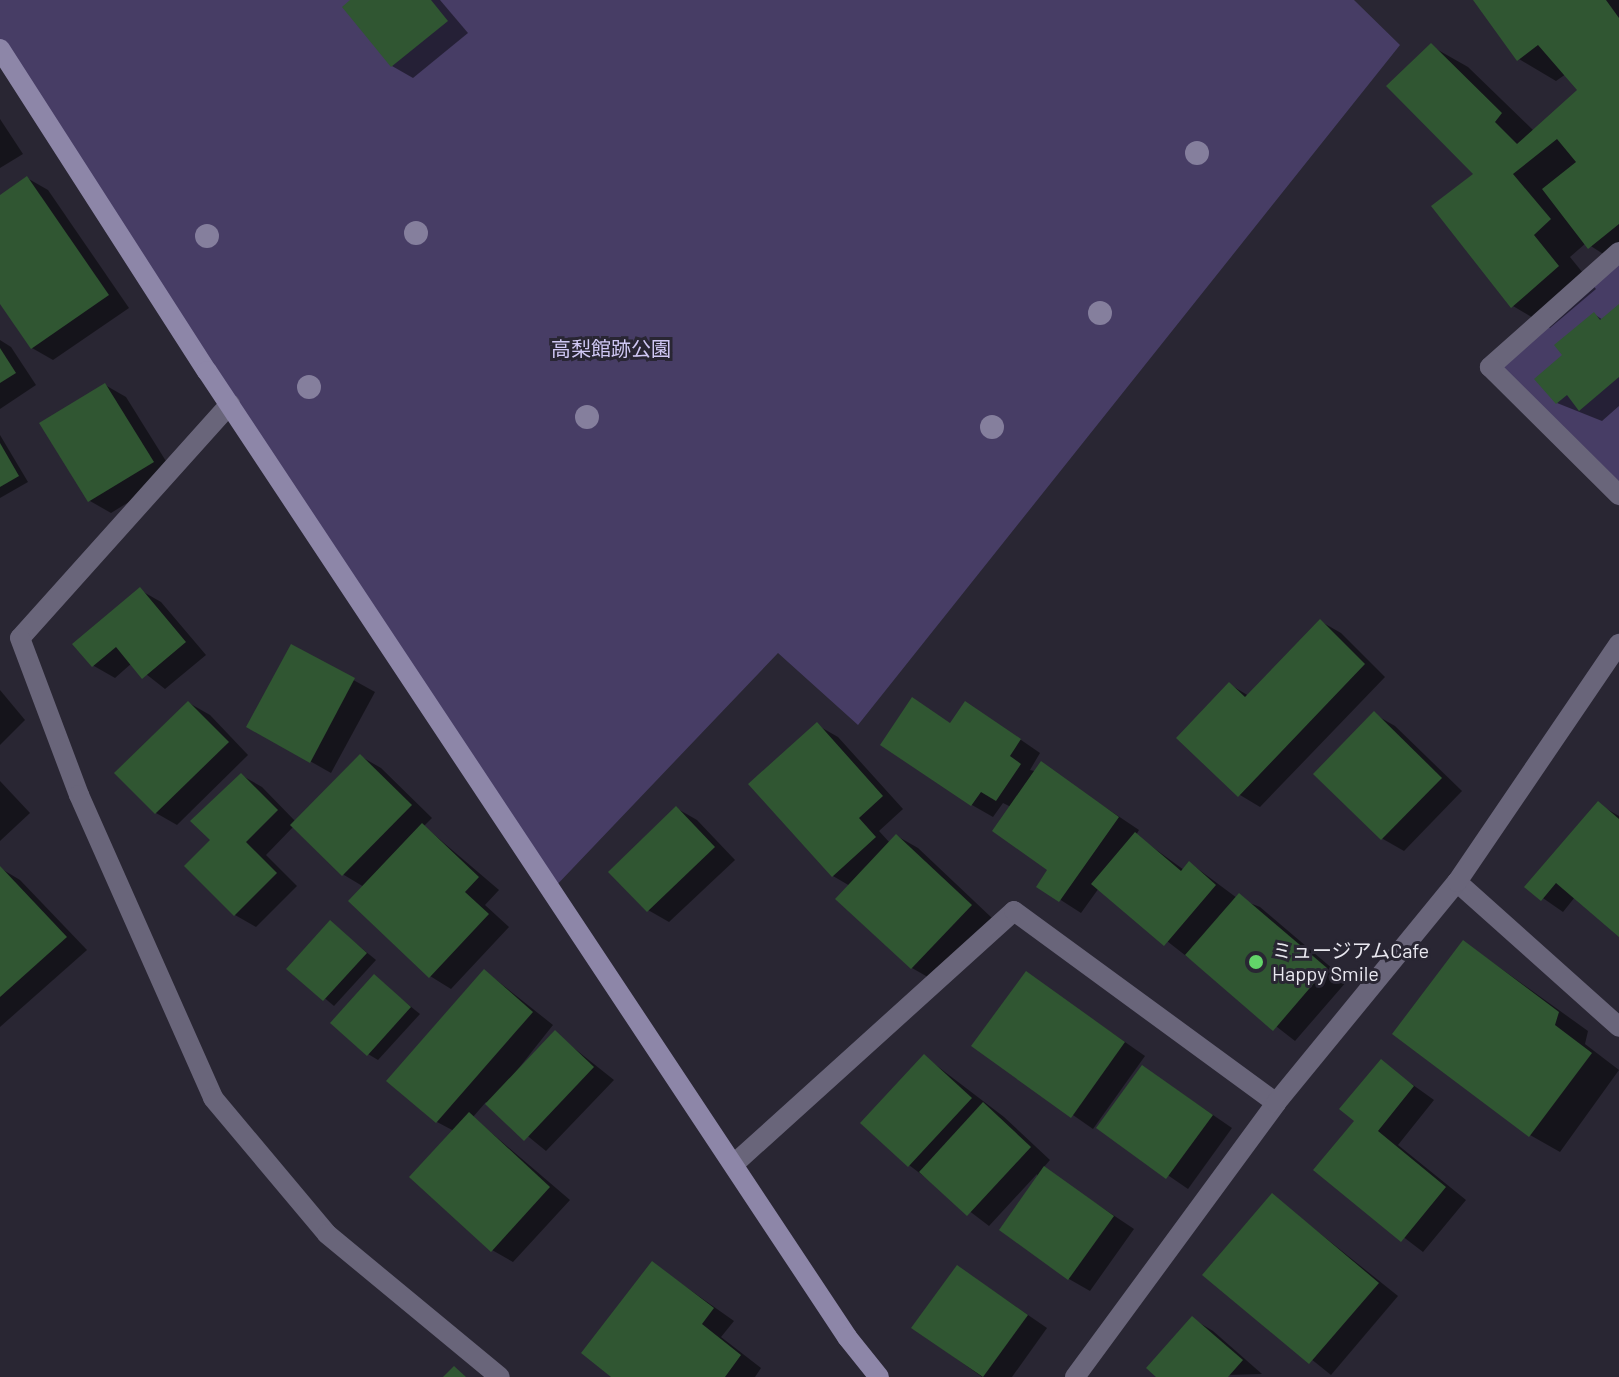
<!DOCTYPE html>
<meta charset="utf-8">
<style>
body{margin:0}
#map{position:relative;width:1619px;height:1377px;overflow:hidden;background:#292633;font-family:Barlow,"Noto Sans JP",sans-serif}
div>[style]{position:absolute}
.green>*{inset:0;background:#473d65}
.shadow>*{inset:0;background:#0007}
.building>*{inset:0;background:#305632}
.lane>*{height:20px;margin:-10px;padding:0 10px;transform-origin:10px;border-radius:10px;background:#69657a}
.street>*{height:20px;margin:-10px;padding:0 10px;transform-origin:10px;border-radius:10px;background:#69657a}
.secondary>*{height:20px;margin:-10px;padding:0 10px;transform-origin:10px;border-radius:10px;background:#8d86a8}
.trees>*{width:24px;height:24px;margin:-12px;border-radius:50%;background:#857f9d}
.dots>*{width:22px;height:22px;translate:-50% -50%;box-sizing:border-box;border:4px solid #292633;border-radius:50%}
span{translate:-50% -50%;white-space:nowrap;text-align:center;line-height:1.15;-webkit-text-stroke:6px #292633;paint-order:stroke}
.park-label{font-size:20px;color:#d0c8f4}
.poi-label{font-size:20px;color:#e9e8f0}
.left{translate:0 -50%;text-align:left}
</style>
<div id="map">
<div class="green">
<i style="clip-path:polygon(0 0,1354px 0,1400px 45px,858px 725px,778px 653px,552px 890px,0 49px)"></i>
<i style="clip-path:polygon(1619px 252px,1619px 495px,1490px 367px)"></i>
</div>
<div class="shadow">
<i style="clip-path:polygon(353px 0,440px 0,468px 33px,413px 78px,392px 66px)"></i>
<i style="clip-path:polygon(1476px 0,1619px 0,1619px 264px,1586px 243px,1570px 257px,1596px 289px,1550px 328px,1513px 306px,1476px 174px,1431px 46px,1468px 67px,1534px 131px,1580px 90px,1566px 74px,1556px 81px,1519px 59px)"></i>
<i style="clip-path:polygon(0 119px,23px 154px,0 168px)"></i>
<i style="clip-path:polygon(27px 178px,48px 190px,129px 308px,53px 360px,32px 348px,0 301px,0 197px)"></i>
<i style="clip-path:polygon(1619px 307px,1619px 406px,1602px 421px,1557px 403px,1565px 355px,1594px 314px,1603px 320px)"></i>
<i style="clip-path:polygon(0 340px,11px 347px,36px 385px,0 409px)"></i>
<i style="clip-path:polygon(105px 385px,126px 397px,174px 474px,111px 513px,90px 501px)"></i>
<i style="clip-path:polygon(0 435px,28px 482px,0 498px)"></i>
<i style="clip-path:polygon(140px 590px,161px 602px,206px 655px,165px 689px,132px 663px,115px 678px,94px 666px,75px 644px)"></i>
<i style="clip-path:polygon(1320px 621px,1341px 633px,1385px 677px,1260px 807px,1240px 795px,1229px 684px,1249px 696px)"></i>
<i style="clip-path:polygon(292px 646px,375px 692px,331px 773px,248px 726px)"></i>
<i style="clip-path:polygon(0 690px,25px 720px,0 745px)"></i>
<i style="clip-path:polygon(189px 703px,210px 715px,248px 755px,177px 825px,156px 813px,117px 773px)"></i>
<i style="clip-path:polygon(1374px 714px,1395px 726px,1462px 791px,1404px 851px,1383px 839px,1316px 774px)"></i>
<i style="clip-path:polygon(986px 716px,1040px 753px,1030px 770px,1060px 777px,1139px 830px,1136px 835px,1184px 870px,1190px 863px,1237px 898px,1260px 907px,1347px 981px,1295px 1041px,1099px 888px,1081px 913px,1039px 886px,1050px 870px,1011px 807px,1003px 803px,993px 817px,972px 805px,952px 724px)"></i>
<i style="clip-path:polygon(817px 725px,838px 737px,903px 809px,879px 831px,890px 843px,897px 836px,918px 848px,992px 918px,933px 980px,912px 968px,838px 899px,850px 886px,833px 876px)"></i>
<i style="clip-path:polygon(360px 756px,381px 768px,432px 818px,424px 826px,499px 890px,485px 905px,509px 927px,451px 989px,430px 976px,364px 887px,344px 875px,294px 826px,266px 855px,297px 886px,256px 927px,235px 915px,213px 840px,241px 775px,262px 787px,296px 822px)"></i>
<i style="clip-path:polygon(0 781px,30px 813px,0 841px)"></i>
<i style="clip-path:polygon(1598px 804px,1619px 816px,1619px 934px,1575px 897px,1563px 912px,1527px 887px)"></i>
<i style="clip-path:polygon(676px 808px,697px 820px,735px 860px,669px 922px,648px 910px)"></i>
<i style="clip-path:polygon(0 868px,20px 880px,87px 950px,0 1027px)"></i>
<i style="clip-path:polygon(331px 923px,376px 960px,334px 1006px,289px 968px)"></i>
<i style="clip-path:polygon(1464px 942px,1588px 1031px,1585px 1044px,1619px 1070px,1560px 1152px,1530px 1135px)"></i>
<i style="clip-path:polygon(485px 971px,553px 1025px,503px 1088px,555px 1033px,614px 1080px,546px 1151px,486px 1102px,473px 1117px,570px 1200px,513px 1262px,492px 1250px,454px 1131px,437px 1122px)"></i>
<i style="clip-path:polygon(1026px 973px,1145px 1056px,1093px 1129px,974px 1046px)"></i>
<i style="clip-path:polygon(374px 977px,420px 1014px,378px 1060px,368px 1054px)"></i>
<i style="clip-path:polygon(924px 1056px,1004px 1117px,1050px 1160px,1043px 1168px,1134px 1229px,1090px 1291px,1069px 1279px,1037px 1174px,989px 1226px,909px 1165px)"></i>
<i style="clip-path:polygon(1381px 1062px,1434px 1100px,1398px 1145px,1466px 1200px,1423px 1252px,1316px 1170px,1357px 1121px)"></i>
<i style="clip-path:polygon(1143px 1067px,1232px 1128px,1188px 1189px,1099px 1128px)"></i>
<i style="clip-path:polygon(1272px 1195px,1398px 1296px,1331px 1375px,1205px 1274px)"></i>
<i style="clip-path:polygon(652px 1263px,734px 1321px,721px 1337px,761px 1368px,755px 1377px,614px 1377px)"></i>
<i style="clip-path:polygon(958px 1267px,1047px 1328px,1012px 1377px,982px 1377px,914px 1328px)"></i>
<i style="clip-path:polygon(1193px 1319px,1213px 1331px,1262px 1374px,1159px 1377px)"></i>
</div>
<div class="building">
<i style="clip-path:polygon(350px 0,431px 0,448px 21px,391px 67px,342px 7px)"></i>
<i style="clip-path:polygon(1473px 0,1606px 0,1619px 18px,1619px 224px,1588px 249px,1542px 189px,1576px 162px,1557px 139px,1513px 174px,1551px 219px,1534px 235px,1559px 266px,1511px 308px,1431px 206px,1473px 174px,1386px 86px,1431px 43px,1502px 113px,1495px 122px,1517px 144px,1577px 90px,1538px 45px,1517px 61px)"></i>
<i style="clip-path:polygon(27px 176px,109px 295px,31px 349px,0 304px,0 195px)"></i>
<i style="clip-path:polygon(1619px 304px,1619px 377px,1579px 411px,1567px 395px,1556px 404px,1534px 379px,1562px 355px,1554px 345px,1594px 312px,1600px 320px)"></i>
<i style="clip-path:polygon(0 348px,16px 373px,0 383px)"></i>
<i style="clip-path:polygon(105px 383px,154px 462px,88px 502px,39px 423px)"></i>
<i style="clip-path:polygon(0 443px,19px 476px,0 487px)"></i>
<i style="clip-path:polygon(140px 587px,186px 642px,142px 679px,116px 647px,92px 667px,72px 644px)"></i>
<i style="clip-path:polygon(1320px 619px,1365px 664px,1238px 797px,1176px 738px,1229px 682px,1245px 697px)"></i>
<i style="clip-path:polygon(291px 644px,355px 678px,310px 763px,246px 727px)"></i>
<i style="clip-path:polygon(912px 697px,950px 723px,965px 701px,1021px 739px,1010px 756px,1021px 764px,996px 801px,981px 792px,971px 806px,880px 745px)"></i>
<i style="clip-path:polygon(188px 701px,229px 742px,155px 814px,114px 773px)"></i>
<i style="clip-path:polygon(1374px 711px,1442px 778px,1381px 840px,1313px 774px)"></i>
<i style="clip-path:polygon(817px 722px,883px 796px,859px 818px,876px 837px,832px 877px,748px 784px)"></i>
<i style="clip-path:polygon(360px 754px,412px 805px,342px 876px,290px 825px)"></i>
<i style="clip-path:polygon(1041px 761px,1119px 817px,1059px 902px,1036px 887px,1047px 870px,992px 831px)"></i>
<i style="clip-path:polygon(241px 773px,278px 810px,246px 842px,277px 873px,234px 916px,184px 866px,210px 840px,190px 821px)"></i>
<i style="clip-path:polygon(1598px 801px,1619px 819px,1619px 937px,1556px 883px,1541px 901px,1524px 887px)"></i>
<i style="clip-path:polygon(676px 806px,715px 847px,647px 912px,608px 872px)"></i>
<i style="clip-path:polygon(422px 823px,479px 877px,465px 892px,489px 914px,429px 978px,348px 901px)"></i>
<i style="clip-path:polygon(1135px 832px,1181px 871px,1189px 861px,1216px 885px,1164px 946px,1091px 884px)"></i>
<i style="clip-path:polygon(896px 834px,972px 905px,911px 969px,835px 899px)"></i>
<i style="clip-path:polygon(0 866px,67px 937px,0 997px)"></i>
<i style="clip-path:polygon(1239px 893px,1327px 968px,1273px 1031px,1185px 955px)"></i>
<i style="clip-path:polygon(330px 920px,367px 953px,323px 1001px,286px 969px)"></i>
<i style="clip-path:polygon(1463px 940px,1559px 1012px,1555px 1025px,1592px 1053px,1529px 1137px,1392px 1034px)"></i>
<i style="clip-path:polygon(484px 969px,533px 1012px,436px 1123px,386px 1081px)"></i>
<i style="clip-path:polygon(1026px 971px,1125px 1042px,1071px 1118px,971px 1046px)"></i>
<i style="clip-path:polygon(374px 974px,411px 1007px,367px 1056px,330px 1023px)"></i>
<i style="clip-path:polygon(555px 1030px,594px 1067px,524px 1141px,485px 1104px)"></i>
<i style="clip-path:polygon(924px 1054px,972px 1098px,908px 1167px,860px 1123px)"></i>
<i style="clip-path:polygon(1381px 1059px,1414px 1086px,1378px 1131px,1446px 1187px,1401px 1242px,1313px 1170px,1354px 1121px,1339px 1109px)"></i>
<i style="clip-path:polygon(1142px 1065px,1213px 1115px,1166px 1179px,1096px 1128px)"></i>
<i style="clip-path:polygon(983px 1102px,1031px 1147px,967px 1216px,919px 1172px)"></i>
<i style="clip-path:polygon(469px 1112px,550px 1187px,491px 1252px,409px 1177px)"></i>
<i style="clip-path:polygon(1044px 1166px,1114px 1216px,1068px 1280px,999px 1230px)"></i>
<i style="clip-path:polygon(1272px 1193px,1379px 1283px,1309px 1364px,1202px 1275px)"></i>
<i style="clip-path:polygon(652px 1261px,714px 1308px,702px 1324px,741px 1355px,725px 1377px,611px 1377px,581px 1353px)"></i>
<i style="clip-path:polygon(957px 1265px,1028px 1315px,983px 1377px,911px 1328px)"></i>
<i style="clip-path:polygon(1192px 1316px,1243px 1360px,1228px 1377px,1156px 1377px,1146px 1368px)"></i>
<i style="clip-path:polygon(454px 1366px,466px 1377px,443px 1377px)"></i>
</div>
<div class="lane">
<i style="left:230px;top:404px;width:314px;rotate:131.9deg"></i>
<i style="left:20px;top:638px;width:168px;rotate:69.4deg"></i>
<i style="left:79px;top:795px;width:331px;rotate:66.1deg"></i>
<i style="left:213px;top:1098px;width:177px;rotate:50deg"></i>
<i style="left:327px;top:1234px;width:224px;rotate:39.6deg"></i>
</div>
<div class="street">
<i style="left:1619px;top:252px;width:173px;rotate:138.3deg"></i>
<i style="left:1490px;top:367px;width:182px;rotate:44.8deg"></i>
<i style="left:1457px;top:882px;width:217px;rotate:41.8deg"></i>
<i style="left:734px;top:1164px;width:377px;rotate:-42.1deg"></i>
<i style="left:1014px;top:911px;width:325px;rotate:36.2deg"></i>
<i style="left:1075px;top:1377px;width:340px;rotate:-53.7deg"></i>
<i style="left:1276px;top:1103px;width:286px;rotate:-50.7deg"></i>
<i style="left:1457px;top:882px;width:288px;rotate:-55.8deg"></i>
</div>
<div class="secondary">
<i style="left:0;top:49px;width:383px;rotate:57.3deg"></i>
<i style="left:207px;top:371px;width:1159px;rotate:56.47deg"></i>
<i style="left:847px;top:1337px;width:51px;rotate:51.3deg"></i>
</div>
<div class="trees">
<i style="left:1197px;top:153px"></i>
<i style="left:416px;top:233px"></i>
<i style="left:207px;top:236px"></i>
<i style="left:1100px;top:313px"></i>
<i style="left:309px;top:387px"></i>
<i style="left:587px;top:417px"></i>
<i style="left:992px;top:427px"></i>
</div>
<div class="dots">
<i style="left:1256px;top:962px;background:#62d469"></i>
</div>
<div class="park-label">
<span style="left:611px;top:348px">高梨館跡公園</span>
</div>
<div class="poi-label">
<span class="left" style="left:1272px;top:962px">ミュージアムCafe<br>Happy Smile</span>
</div>
</div>
